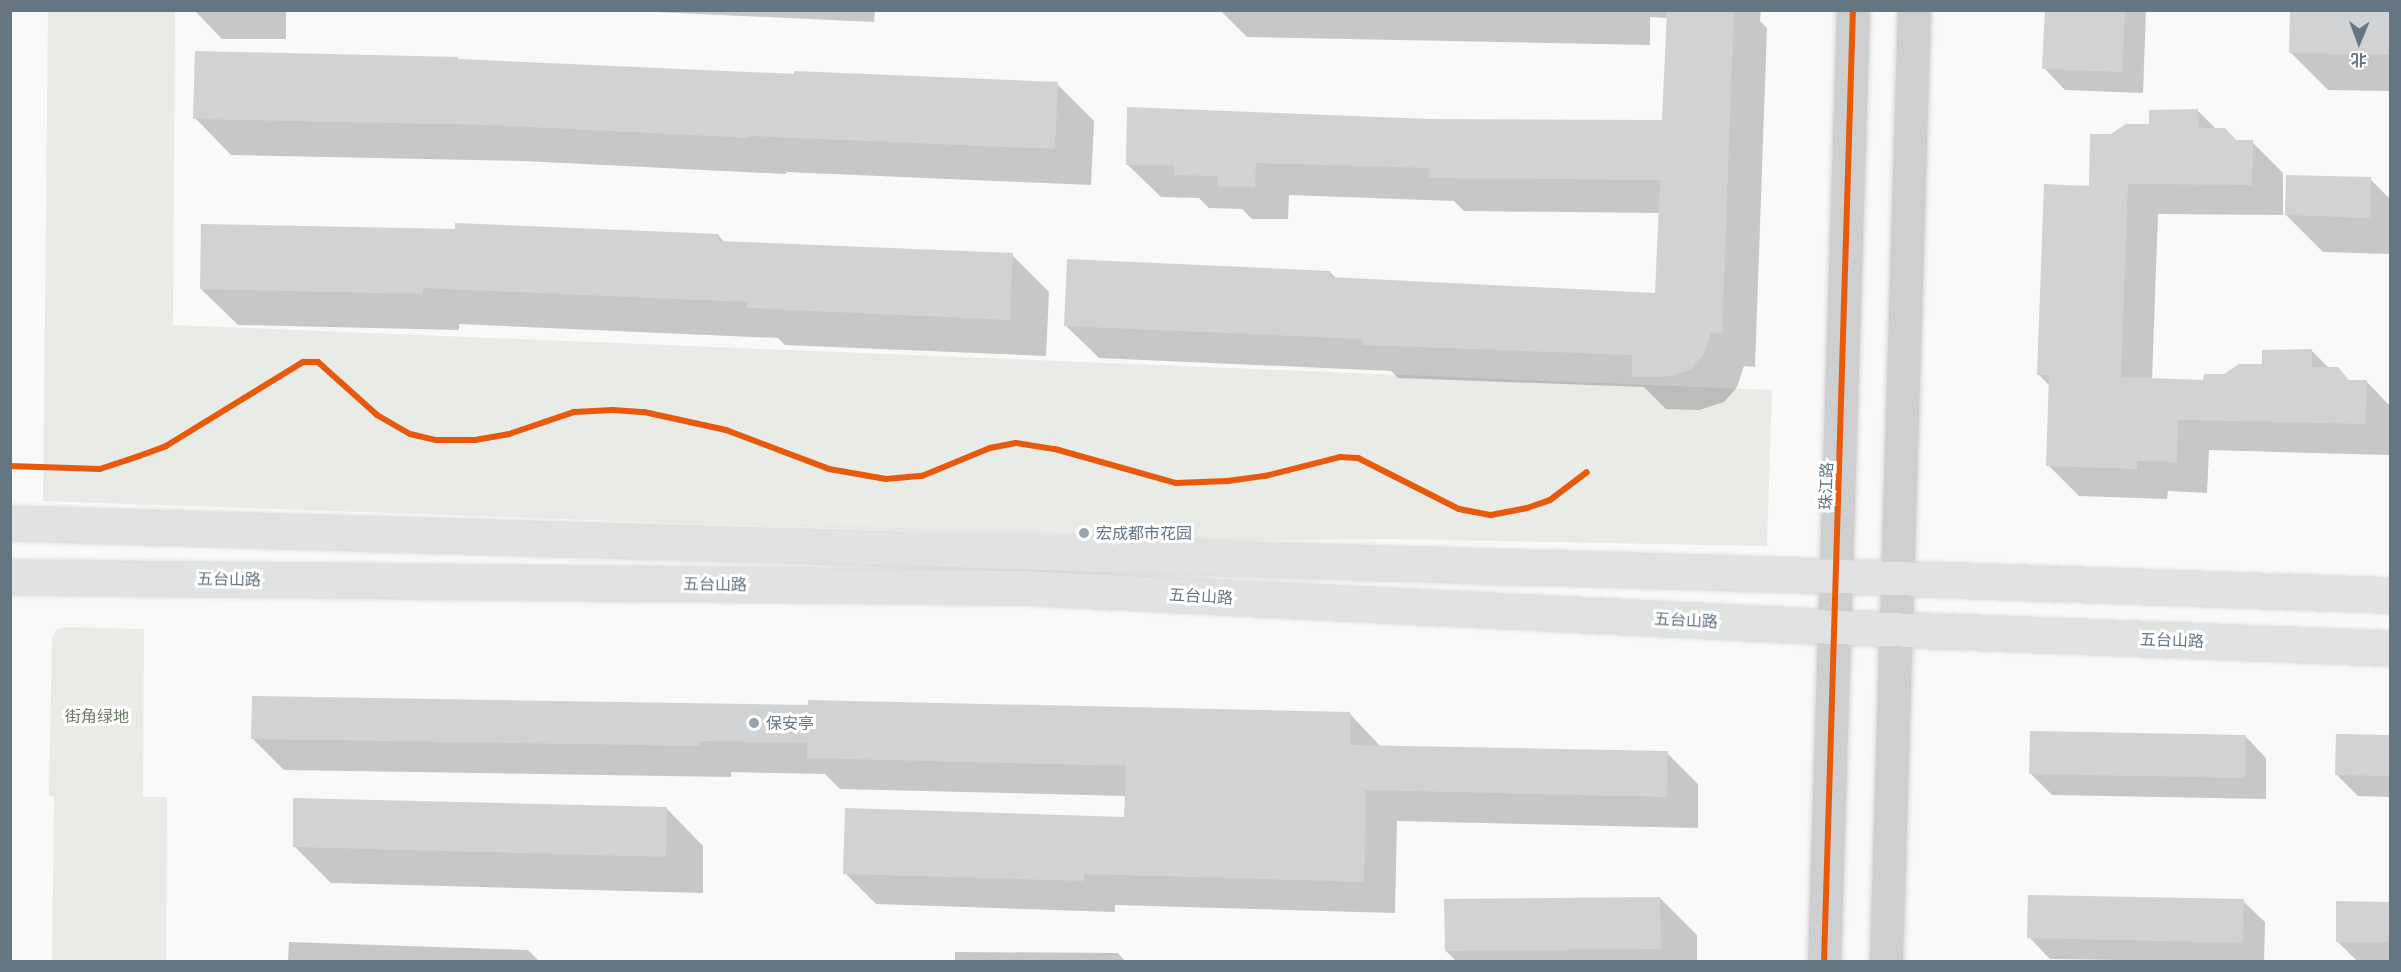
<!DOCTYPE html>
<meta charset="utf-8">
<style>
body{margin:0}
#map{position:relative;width:2401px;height:972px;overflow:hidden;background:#f9f9f9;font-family:"Archivo Narrow","Noto Sans SC",sans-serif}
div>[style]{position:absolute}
.green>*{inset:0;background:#e8ebe6}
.shadow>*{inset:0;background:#0003}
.building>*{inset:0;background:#d0d2d3}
.roads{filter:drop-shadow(0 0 2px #d5d6d7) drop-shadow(0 0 2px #d5d6d7)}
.tertiary>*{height:33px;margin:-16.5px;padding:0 16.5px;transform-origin:16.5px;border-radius:16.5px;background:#cecfd0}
.secondary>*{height:33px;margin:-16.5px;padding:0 16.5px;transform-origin:16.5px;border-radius:16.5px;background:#e1e2e2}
.cycleway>*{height:6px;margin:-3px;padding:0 3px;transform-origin:3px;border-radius:3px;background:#e8590c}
.dots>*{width:16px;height:16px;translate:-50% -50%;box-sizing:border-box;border:3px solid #fff;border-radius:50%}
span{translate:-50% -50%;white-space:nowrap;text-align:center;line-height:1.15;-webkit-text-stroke:6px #fff;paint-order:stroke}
.street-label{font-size:16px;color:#657683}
.poi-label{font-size:16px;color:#657683}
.left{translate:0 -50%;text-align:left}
.park-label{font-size:16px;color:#687a64}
.frame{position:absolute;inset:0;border:12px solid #657683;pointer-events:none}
.north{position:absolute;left:2329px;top:12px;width:60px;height:60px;-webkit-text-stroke:4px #fff;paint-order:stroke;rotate:181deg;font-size:16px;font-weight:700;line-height:24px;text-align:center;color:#657683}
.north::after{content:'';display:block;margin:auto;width:21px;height:27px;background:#657683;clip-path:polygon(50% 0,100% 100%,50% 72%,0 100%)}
</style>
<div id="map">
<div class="green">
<i style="clip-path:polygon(48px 11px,175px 11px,173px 325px,1772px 390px,1767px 546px,1384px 539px,1214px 541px,43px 501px)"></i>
<i style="clip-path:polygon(64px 627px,144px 629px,143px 797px,167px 797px,166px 961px,52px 961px,54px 796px,49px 796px,52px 637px,56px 630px)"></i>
</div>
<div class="shadow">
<i style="clip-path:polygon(194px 10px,286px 10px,286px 39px,222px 39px)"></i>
<i style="clip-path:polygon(612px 10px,875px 10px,874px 22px)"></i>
<i style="clip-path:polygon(1220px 10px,1761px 10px,1760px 21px,1767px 28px,1755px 367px,1744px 366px,1737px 387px,1724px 402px,1699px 410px,1666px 409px,1644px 387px,1398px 378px,1391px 371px,1099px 358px,1065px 325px,1330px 272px,1337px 279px,1656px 294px,1660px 213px,1464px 211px,1454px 201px,1289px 195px,1288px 219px,1252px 219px,1242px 209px,1209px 208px,1199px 198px,1161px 197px,1127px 164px,1430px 120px,1664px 121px,1668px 18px,1650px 17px,1650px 45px,1247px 37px)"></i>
<i style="clip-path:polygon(2046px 10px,2146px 10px,2143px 93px,2065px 90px,2044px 68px)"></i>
<i style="clip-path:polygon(2390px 10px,2390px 91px,2328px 90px,2291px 53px)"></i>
<i style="clip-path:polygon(457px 58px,459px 60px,795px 75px,1057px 84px,1094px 121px,1091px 185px,786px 172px,786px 174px,524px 161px,231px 155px,195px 118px)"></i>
<i style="clip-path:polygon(2198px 111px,2216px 129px,2237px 142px,2252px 142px,2283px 173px,2283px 215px,2158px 214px,2152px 380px,2205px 382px,2311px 350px,2330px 369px,2350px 381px,2366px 381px,2390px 406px,2390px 455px,2209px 450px,2207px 493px,2168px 491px,2167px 499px,2079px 496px,2048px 465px,2050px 386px,2038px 374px,2091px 188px,2111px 136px)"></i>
<i style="clip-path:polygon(2370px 179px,2390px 199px,2390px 254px,2323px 252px,2286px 215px)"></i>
<i style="clip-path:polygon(718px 235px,725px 243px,1012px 255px,1049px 292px,1046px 356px,785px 345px,778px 338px,459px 324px,459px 330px,238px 325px,201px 289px)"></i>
<i style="clip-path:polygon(1350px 714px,1381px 747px,1667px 753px,1698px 784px,1698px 828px,1397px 821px,1395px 913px,1115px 905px,1115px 912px,876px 904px,845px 873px,1126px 818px,1126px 796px,840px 789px,825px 774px,731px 772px,731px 777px,284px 770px,253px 739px)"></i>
<i style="clip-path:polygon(2245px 736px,2266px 758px,2266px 799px,2052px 795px,2030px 773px)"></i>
<i style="clip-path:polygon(2390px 737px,2390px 797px,2358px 796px,2337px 775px)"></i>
<i style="clip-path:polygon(667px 809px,703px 846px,703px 893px,331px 883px,294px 846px)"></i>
<i style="clip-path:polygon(1660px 898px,1697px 935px,1697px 962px,1457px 962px,1446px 951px)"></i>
<i style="clip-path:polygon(2243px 901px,2265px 922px,2264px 962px,2050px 959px,2029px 937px)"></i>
<i style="clip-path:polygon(2390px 903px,2390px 962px,2358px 962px,2337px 941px)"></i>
<i style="clip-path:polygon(289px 942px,528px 950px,540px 962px,288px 962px)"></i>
<i style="clip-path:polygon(955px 952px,1118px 953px,1126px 962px,955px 962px)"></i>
</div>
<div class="building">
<i style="clip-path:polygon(1667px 10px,1734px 10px,1722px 334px,1711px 333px,1704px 354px,1690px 370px,1665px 377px,1632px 377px,1632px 355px,1363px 345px,1363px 339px,1064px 326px,1067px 259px,1330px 271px,1330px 277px,1655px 293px,1660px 180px,1429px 178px,1429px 168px,1256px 163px,1255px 187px,1218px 186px,1218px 176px,1174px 175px,1174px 166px,1126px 165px,1127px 107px,1430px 119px,1662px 120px)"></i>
<i style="clip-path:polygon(2045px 10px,2125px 10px,2122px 72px,2042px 69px)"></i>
<i style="clip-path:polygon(2290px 10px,2391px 10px,2391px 55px,2289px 53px)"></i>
<i style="clip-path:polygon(195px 51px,458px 57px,458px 59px,794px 74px,794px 71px,1058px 82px,1055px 149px,750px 136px,750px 138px,487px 125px,193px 119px)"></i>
<i style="clip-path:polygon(2198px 109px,2199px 128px,2225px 128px,2236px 140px,2253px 140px,2252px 185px,2128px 184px,2121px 377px,2203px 380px,2204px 374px,2224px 374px,2239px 364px,2262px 364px,2262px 350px,2312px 349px,2312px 367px,2338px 367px,2349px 380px,2367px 380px,2365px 424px,2178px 420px,2177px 462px,2137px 461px,2137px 469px,2046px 466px,2049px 375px,2037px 375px,2044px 184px,2089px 186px,2090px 134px,2111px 134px,2126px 124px,2149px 124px,2149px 110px)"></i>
<i style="clip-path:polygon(2286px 175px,2371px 177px,2370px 218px,2285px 215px)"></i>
<i style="clip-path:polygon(455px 223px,719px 234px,718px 241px,1013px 253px,1010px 320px,746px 308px,747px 302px,423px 288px,422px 294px,200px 289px,201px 224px,455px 229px)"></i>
<i style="clip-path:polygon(252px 696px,808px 705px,808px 700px,1350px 712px,1350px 745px,1668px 751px,1667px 797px,1366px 790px,1364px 882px,1084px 874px,1084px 881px,843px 874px,845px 808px,1124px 817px,1126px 766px,807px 758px,807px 743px,700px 741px,700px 746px,251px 739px)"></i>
<i style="clip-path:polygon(2030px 731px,2246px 735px,2245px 778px,2029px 774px)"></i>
<i style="clip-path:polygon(2336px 734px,2391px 735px,2391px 776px,2335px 775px)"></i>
<i style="clip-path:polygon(293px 798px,667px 807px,666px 857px,293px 847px)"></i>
<i style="clip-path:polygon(2028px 895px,2244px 899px,2243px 943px,2027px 938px)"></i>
<i style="clip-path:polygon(1660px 897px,1661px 949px,1445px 951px,1444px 899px)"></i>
<i style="clip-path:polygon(2336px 901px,2391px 902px,2391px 942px,2336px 942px)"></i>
</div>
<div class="roads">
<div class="tertiary">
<i style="left:1824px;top:962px;width:952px;rotate:-88.26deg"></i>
<i style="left:1886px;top:962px;width:952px;rotate:-88.32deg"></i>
</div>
<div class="secondary">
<i style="left:10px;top:523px;width:1828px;rotate:1.66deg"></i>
<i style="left:1837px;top:576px;width:553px;rotate:1.97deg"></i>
<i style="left:10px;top:577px;width:1009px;rotate:0.57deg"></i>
<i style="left:1019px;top:587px;width:817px;rotate:2.81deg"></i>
<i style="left:1835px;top:627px;width:555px;rotate:2.17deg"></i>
</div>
</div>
<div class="cycleway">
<i style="left:10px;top:466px;width:90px;rotate:1.9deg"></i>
<i style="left:100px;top:469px;width:41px;rotate:-18.4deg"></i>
<i style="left:139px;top:456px;width:29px;rotate:-20deg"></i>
<i style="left:166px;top:446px;width:161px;rotate:-31.5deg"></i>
<i style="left:303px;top:362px;width:15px"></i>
<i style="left:318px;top:362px;width:79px;rotate:41.9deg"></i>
<i style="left:377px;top:415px;width:38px;rotate:30deg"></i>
<i style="left:410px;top:434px;width:28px;rotate:13deg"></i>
<i style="left:437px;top:440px;width:38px"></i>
<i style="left:475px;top:440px;width:35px;rotate:-10deg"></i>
<i style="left:509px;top:434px;width:69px;rotate:-18.7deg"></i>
<i style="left:574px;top:412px;width:39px;rotate:-3deg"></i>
<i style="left:613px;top:410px;width:31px;rotate:4deg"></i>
<i style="left:644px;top:412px;width:84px;rotate:12.4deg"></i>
<i style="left:726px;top:430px;width:110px;rotate:20.7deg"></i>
<i style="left:829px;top:469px;width:58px;rotate:10deg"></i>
<i style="left:886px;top:479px;width:36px;rotate:-5deg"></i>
<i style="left:922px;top:476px;width:74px;rotate:-22.4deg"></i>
<i style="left:990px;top:448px;width:26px;rotate:-11deg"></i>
<i style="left:1016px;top:443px;width:39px;rotate:9deg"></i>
<i style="left:1055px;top:449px;width:126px;rotate:15.7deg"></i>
<i style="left:1176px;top:483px;width:52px;rotate:-2.2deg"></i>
<i style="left:1228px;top:481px;width:37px;rotate:-8deg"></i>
<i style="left:1265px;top:476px;width:77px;rotate:-14.2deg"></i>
<i style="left:1340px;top:457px;width:18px;rotate:3deg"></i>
<i style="left:1358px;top:458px;width:113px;rotate:26.8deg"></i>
<i style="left:1459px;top:509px;width:33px;rotate:11deg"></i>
<i style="left:1491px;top:515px;width:37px;rotate:-11deg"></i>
<i style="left:1527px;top:508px;width:24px;rotate:-19deg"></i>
<i style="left:1550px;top:500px;width:46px;rotate:-37.1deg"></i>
<i style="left:1824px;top:962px;width:952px;rotate:-88.26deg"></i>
</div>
<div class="dots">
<i style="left:1084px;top:533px;background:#99a4ac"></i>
<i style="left:754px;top:723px;background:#99a4ac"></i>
</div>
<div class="street-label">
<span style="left:1826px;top:486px;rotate:-88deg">珠江路</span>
<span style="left:229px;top:579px;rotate:1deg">五台山路</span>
<span style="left:715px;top:584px;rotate:1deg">五台山路</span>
<span style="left:1201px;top:596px;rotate:3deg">五台山路</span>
<span style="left:1686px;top:620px;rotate:3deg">五台山路</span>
<span style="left:2172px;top:640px;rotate:2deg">五台山路</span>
</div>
<div class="poi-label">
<span class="left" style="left:1096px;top:533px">宏成都市花园</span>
<span class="left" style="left:766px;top:723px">保安亭</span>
</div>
<div class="park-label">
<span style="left:97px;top:716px">街角绿地</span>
</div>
<div class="frame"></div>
<div class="north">北</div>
</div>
